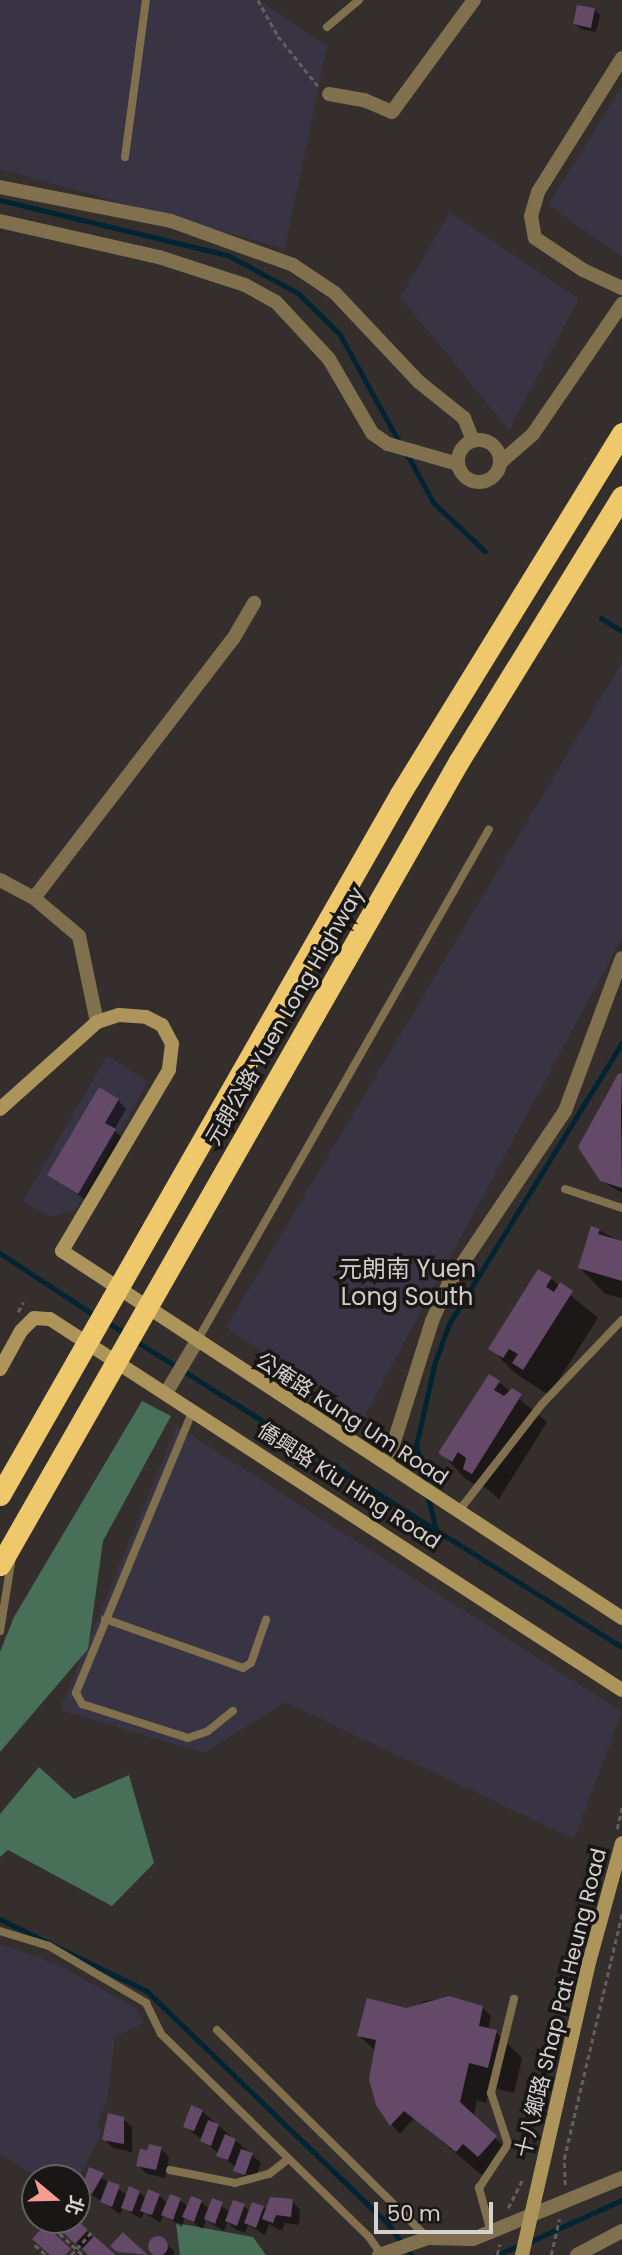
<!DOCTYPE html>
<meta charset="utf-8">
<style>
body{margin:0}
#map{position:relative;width:622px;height:2255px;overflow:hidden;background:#342e2c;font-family:Poppins,"Noto Sans TC",sans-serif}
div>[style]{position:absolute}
.industrial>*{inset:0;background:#393444}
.forest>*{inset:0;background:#487058}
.shadow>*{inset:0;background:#0007}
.stream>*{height:4.5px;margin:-2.25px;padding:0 2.25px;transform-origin:2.25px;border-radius:2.25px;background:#012433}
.building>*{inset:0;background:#644969}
.round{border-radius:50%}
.path>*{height:2.5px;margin-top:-1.25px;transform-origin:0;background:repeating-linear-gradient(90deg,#645f5d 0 5px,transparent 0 8.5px)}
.lane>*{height:8px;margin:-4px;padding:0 4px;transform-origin:4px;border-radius:4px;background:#80704d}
.street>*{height:14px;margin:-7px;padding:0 7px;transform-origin:7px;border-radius:7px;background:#80704d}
.street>.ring{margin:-7px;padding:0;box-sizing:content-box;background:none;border:14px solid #80704d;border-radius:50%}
.secondary>*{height:14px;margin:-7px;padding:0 7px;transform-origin:7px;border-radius:7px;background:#ad945a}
.highway>*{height:21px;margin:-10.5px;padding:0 10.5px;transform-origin:10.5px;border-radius:10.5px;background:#f0c86c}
span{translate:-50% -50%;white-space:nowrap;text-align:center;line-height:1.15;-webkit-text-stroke:7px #191716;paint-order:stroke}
.street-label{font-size:21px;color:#d5d1d0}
.quarter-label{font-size:24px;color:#d2cbc8}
.north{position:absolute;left:21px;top:2164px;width:70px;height:70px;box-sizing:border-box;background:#191716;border:2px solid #646160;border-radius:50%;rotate:109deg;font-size:19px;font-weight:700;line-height:28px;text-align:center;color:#d5d1d0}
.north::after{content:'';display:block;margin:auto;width:24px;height:32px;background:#f59d8e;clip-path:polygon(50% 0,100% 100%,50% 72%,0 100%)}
.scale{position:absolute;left:374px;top:2202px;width:119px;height:32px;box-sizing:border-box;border:4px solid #d5d1d0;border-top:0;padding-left:9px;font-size:21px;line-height:24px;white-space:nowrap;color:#d5d1d0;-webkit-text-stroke:5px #191716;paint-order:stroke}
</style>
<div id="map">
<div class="industrial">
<i style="clip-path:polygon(0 0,259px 0,327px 46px,285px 249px,0 169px)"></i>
<i style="clip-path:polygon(622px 86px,622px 257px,548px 205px)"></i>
<i style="clip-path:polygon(450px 212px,579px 299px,509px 430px,400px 297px)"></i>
<i style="clip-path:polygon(622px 662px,622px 938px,363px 1419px,226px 1327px)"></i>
<i style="clip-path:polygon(107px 1055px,148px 1082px,75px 1210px,50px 1217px,23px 1201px)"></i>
<i style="clip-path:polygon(177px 1426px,622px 1712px,574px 1839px,285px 1702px,204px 1753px,60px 1710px)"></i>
<i style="clip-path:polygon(0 1944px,59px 1965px,137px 2009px,144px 2023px,115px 2036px,108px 2098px,98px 2121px,101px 2135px,77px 2181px,39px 2178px,0 2155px)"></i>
</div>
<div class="forest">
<i style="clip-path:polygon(142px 1401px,171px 1416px,103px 1541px,88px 1649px,0 1752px,0 1652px,14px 1617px)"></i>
<i style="clip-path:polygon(39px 1767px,74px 1799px,129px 1775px,154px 1863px,112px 1906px,8px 1850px,0 1857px,0 1814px)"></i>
<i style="clip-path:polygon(176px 2223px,253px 2237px,266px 2255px,180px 2255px)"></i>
</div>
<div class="shadow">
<i style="clip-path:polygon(594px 10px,600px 15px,596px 32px,581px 29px,575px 24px)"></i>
<i style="clip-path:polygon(622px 1077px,622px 1193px,601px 1180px,580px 1147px)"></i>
<i style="clip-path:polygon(118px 1100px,126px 1109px,114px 1130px,123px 1139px,87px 1201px,49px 1175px)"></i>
<i style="clip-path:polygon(599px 1230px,622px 1243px,622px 1298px,605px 1294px,580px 1268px)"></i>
<i style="clip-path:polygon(551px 1279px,598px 1318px,549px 1395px,516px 1374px,490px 1348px)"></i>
<i style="clip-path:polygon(499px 1382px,547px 1422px,499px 1499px,480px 1483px,478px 1486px,466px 1479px,441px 1453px)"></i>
<i style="clip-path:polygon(449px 1998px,482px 2007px,491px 2016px,488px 2030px,496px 2032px,522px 2058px,514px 2093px,490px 2087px,486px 2103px,477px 2100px,473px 2119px,504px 2146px,483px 2176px,414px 2118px,400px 2134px,392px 2125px,373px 2091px,375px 2051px,359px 2035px,425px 2001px)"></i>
<i style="clip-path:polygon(evenodd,202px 2111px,261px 2163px,254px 2182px,185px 2126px,202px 2111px,243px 2172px,254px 2177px,253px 2179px,243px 2176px,243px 2172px)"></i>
<i style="clip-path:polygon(123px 2119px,132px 2127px,132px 2152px,113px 2148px,104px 2139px)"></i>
<i style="clip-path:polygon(161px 2149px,169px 2157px,165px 2178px,147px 2174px,138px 2165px)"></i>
<i style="clip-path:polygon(90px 2170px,127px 2195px,139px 2192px,147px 2199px,159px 2195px,168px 2204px,180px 2200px,188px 2207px,201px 2202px,209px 2209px,213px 2200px,230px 2212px,244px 2206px,250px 2212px,292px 2201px,300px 2210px,299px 2225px,285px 2223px,282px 2231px,269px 2224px,265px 2235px,248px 2225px,245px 2233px,235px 2229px,227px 2222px,224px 2231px,206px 2220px,203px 2229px,185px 2217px,182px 2227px,163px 2215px,160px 2223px,144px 2212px,141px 2219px,123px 2208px,120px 2214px,83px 2189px)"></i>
<i style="clip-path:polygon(51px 2220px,74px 2220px,113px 2255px,90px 2255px)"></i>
<i style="clip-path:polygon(123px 2234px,145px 2255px,118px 2251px)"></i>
<i style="clip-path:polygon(157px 2236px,175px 2252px,173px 2255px,156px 2255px,148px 2247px)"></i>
</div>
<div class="stream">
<i style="left:0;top:200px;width:235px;rotate:13.6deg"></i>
<i style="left:228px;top:255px;width:80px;rotate:28.5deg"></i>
<i style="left:298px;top:293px;width:59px;rotate:44.3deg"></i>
<i style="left:340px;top:334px;width:127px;rotate:61.2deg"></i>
<i style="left:406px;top:452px;width:58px;rotate:61.2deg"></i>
<i style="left:434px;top:503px;width:70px;rotate:43.3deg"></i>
<i style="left:601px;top:618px;width:25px;rotate:32deg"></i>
<i style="left:0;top:1253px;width:115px;rotate:33.3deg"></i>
<i style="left:107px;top:1322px;width:22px;rotate:32deg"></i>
<i style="left:136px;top:1341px;width:574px;rotate:32.2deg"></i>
<i style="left:425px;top:1484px;width:39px;rotate:-103deg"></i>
<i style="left:416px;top:1446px;width:86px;rotate:-77.3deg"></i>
<i style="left:435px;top:1362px;width:40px;rotate:-69.8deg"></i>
<i style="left:449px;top:1324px;width:330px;rotate:-58.4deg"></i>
<i style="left:428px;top:1496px;width:34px;rotate:76deg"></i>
<i style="left:0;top:1919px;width:164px;rotate:26.1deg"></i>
<i style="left:147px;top:1991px;width:337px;rotate:44deg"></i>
<i style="left:389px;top:2225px;width:38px;rotate:53deg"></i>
<i style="left:529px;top:2242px;width:102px;rotate:-24.3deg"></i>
<i style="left:496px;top:2255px;width:27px;rotate:-22deg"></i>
</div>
<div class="building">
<i style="clip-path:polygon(577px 5px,595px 8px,591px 28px,573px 24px)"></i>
<i style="clip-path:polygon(622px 1073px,621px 1114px,622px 1188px,600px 1181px,578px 1147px,618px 1074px)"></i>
<i style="clip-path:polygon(99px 1087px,119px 1099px,105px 1123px,116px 1129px,78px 1194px,47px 1175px)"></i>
<i style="clip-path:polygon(591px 1226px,600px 1229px,598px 1234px,622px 1241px,622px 1281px,578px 1268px)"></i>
<i style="clip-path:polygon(538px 1269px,552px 1277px,546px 1287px,554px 1292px,560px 1282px,573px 1291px,523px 1370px,512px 1363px,518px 1354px,509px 1349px,503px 1358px,488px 1349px)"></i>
<i style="clip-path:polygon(489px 1374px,500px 1381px,494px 1390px,504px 1396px,512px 1388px,522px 1394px,472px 1474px,463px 1469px,466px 1458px,458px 1452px,452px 1462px,438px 1453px)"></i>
<i style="clip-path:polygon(449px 1996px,483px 2006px,479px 2026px,497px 2030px,488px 2068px,469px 2063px,460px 2102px,497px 2136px,478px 2157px,463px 2144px,456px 2152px,404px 2111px,390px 2126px,376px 2105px,369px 2079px,376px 2040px,357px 2036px,367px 1998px,406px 2008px)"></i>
<i style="clip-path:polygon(191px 2105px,203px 2110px,194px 2131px,183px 2127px)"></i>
<i style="clip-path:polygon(108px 2113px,124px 2117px,124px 2144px,102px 2140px)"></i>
<i style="clip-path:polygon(208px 2120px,219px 2124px,211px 2146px,200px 2141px)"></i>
<i style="clip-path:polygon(225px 2134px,236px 2139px,228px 2160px,216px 2156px)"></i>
<i style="clip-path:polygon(149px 2144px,162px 2147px,156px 2170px,136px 2166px,140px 2149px,147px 2150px)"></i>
<i style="clip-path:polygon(241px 2149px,253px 2153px,245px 2175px,233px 2171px)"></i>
<i style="clip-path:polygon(89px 2167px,104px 2173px,92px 2194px,81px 2189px)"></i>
<i style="clip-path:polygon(108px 2181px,120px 2185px,112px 2207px,100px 2202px)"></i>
<i style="clip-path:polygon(129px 2186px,140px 2191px,132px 2212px,121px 2208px)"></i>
<i style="clip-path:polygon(148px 2189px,160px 2194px,152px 2215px,140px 2211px)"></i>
<i style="clip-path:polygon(170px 2194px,181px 2198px,173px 2220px,161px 2215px)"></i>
<i style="clip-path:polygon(191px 2196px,202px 2200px,194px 2222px,182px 2217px)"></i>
<i style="clip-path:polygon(270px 2197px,293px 2199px,291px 2217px,276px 2215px,273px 2223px,262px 2219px)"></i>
<i style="clip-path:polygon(212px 2198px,223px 2202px,215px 2224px,204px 2219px)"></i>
<i style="clip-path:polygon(233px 2200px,245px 2204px,237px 2226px,225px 2221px)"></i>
<i style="clip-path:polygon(252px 2202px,264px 2206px,256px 2228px,244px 2223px)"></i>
<i style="clip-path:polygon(50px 2220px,77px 2220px,88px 2230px,75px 2244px)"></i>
<i style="clip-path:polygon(45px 2225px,71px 2249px,65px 2255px,50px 2255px,32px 2239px)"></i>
<i style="clip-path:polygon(123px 2232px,129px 2238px,148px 2255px,117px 2252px,110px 2246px)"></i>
<i style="clip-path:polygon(94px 2236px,101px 2242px,116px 2255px,88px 2255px,82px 2249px)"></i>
<i class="round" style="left:148px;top:2236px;width:20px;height:20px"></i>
</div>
<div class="path">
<i style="left:258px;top:0;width:41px;rotate:60.9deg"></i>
<i style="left:278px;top:36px;width:64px;rotate:51.3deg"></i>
<i style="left:18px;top:1312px;width:11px;rotate:-63deg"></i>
<i style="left:617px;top:1829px;width:22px;rotate:-77deg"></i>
<i style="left:565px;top:2185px;width:26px;rotate:-92deg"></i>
<i style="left:564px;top:2159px;width:252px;rotate:-76.7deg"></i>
<i style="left:508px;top:2208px;width:31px;rotate:-63deg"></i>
<i style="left:47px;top:2222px;width:49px;rotate:42.5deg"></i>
<i style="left:35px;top:2245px;width:15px;rotate:42deg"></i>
<i style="left:71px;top:2255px;width:30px;rotate:-48deg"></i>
<i style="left:497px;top:2255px;width:11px;rotate:-75deg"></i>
<i style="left:551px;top:2255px;width:37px;rotate:-77deg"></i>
</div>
<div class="lane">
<i style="left:327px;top:27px;width:42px;rotate:-40.2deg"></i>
<i style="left:125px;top:157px;width:158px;rotate:-82.4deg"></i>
<i style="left:565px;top:1189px;width:60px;rotate:18.4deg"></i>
<i style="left:197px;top:1341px;width:589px;rotate:-60.3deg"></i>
<i style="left:193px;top:1410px;width:306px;rotate:112.5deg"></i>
<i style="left:76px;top:1693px;width:13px;rotate:61deg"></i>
<i style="left:82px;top:1704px;width:111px;rotate:17.8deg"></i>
<i style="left:188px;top:1738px;width:21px;rotate:-19deg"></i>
<i style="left:208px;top:1731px;width:32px;rotate:-39deg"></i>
<i style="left:458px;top:1512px;width:137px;rotate:-52.1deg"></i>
<i style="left:542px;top:1404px;width:116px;rotate:-46.4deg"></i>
<i style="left:105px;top:1619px;width:146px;rotate:19.5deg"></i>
<i style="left:243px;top:1668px;width:9px;rotate:-32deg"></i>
<i style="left:251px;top:1663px;width:46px;rotate:-70.8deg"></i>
<i style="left:0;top:1631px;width:75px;rotate:-80.8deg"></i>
<i style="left:0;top:1931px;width:51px;rotate:17deg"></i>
<i style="left:49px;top:1946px;width:113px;rotate:30.4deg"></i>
<i style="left:146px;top:2003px;width:34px;rotate:64deg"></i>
<i style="left:161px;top:2034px;width:291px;rotate:44.3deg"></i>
<i style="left:369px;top:2237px;width:21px;rotate:55deg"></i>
<i style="left:217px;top:2030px;width:296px;rotate:44.6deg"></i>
<i style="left:170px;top:2170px;width:66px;rotate:11.3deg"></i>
<i style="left:235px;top:2183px;width:35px;rotate:-15deg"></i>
<i style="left:269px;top:2174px;width:24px;rotate:-38deg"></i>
<i style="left:491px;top:2232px;width:46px;rotate:-105.3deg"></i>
<i style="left:479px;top:2188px;width:53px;rotate:-56.6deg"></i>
<i style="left:508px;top:2144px;width:54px;rotate:-108.4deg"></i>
<i style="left:491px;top:2093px;width:97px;rotate:-76.3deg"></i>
</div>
<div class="street">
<i style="left:622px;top:58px;width:158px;rotate:122.1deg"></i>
<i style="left:538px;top:192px;width:25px;rotate:106deg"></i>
<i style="left:531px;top:216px;width:22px;rotate:80deg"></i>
<i style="left:535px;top:238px;width:58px;rotate:33.7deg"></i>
<i style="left:583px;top:270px;width:43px;rotate:24.8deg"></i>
<i style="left:329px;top:94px;width:36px;rotate:10deg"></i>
<i style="left:364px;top:100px;width:30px;rotate:23deg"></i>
<i style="left:392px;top:112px;width:139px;rotate:-53.8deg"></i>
<i style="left:0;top:187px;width:174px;rotate:11.2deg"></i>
<i style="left:171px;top:221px;width:130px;rotate:19.8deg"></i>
<i style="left:293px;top:265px;width:50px;rotate:33.7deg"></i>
<i style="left:335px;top:293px;width:122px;rotate:46.7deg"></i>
<i style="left:419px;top:382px;width:58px;rotate:38.7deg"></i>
<i style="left:464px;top:418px;width:24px;rotate:68deg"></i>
<i style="left:0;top:221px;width:163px;rotate:12.8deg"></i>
<i style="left:159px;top:257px;width:90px;rotate:18deg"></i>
<i style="left:245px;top:285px;width:35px;rotate:29deg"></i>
<i style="left:276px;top:302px;width:78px;rotate:47.1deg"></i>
<i style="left:329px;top:359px;width:86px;rotate:59.8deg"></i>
<i style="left:372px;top:433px;width:19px;rotate:35deg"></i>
<i style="left:388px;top:444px;width:73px;rotate:15.9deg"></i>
<i class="ring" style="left:458px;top:440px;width:28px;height:28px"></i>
<i style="left:500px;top:463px;width:44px;rotate:-41.3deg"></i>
<i style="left:533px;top:434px;width:158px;rotate:-55.6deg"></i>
<i style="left:0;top:880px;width:38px;rotate:28deg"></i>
<i style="left:34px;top:898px;width:59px;rotate:40.2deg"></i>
<i style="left:79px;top:936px;width:88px;rotate:78.2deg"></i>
<i style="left:34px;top:898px;width:327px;rotate:-52.5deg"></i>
<i style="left:233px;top:639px;width:42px;rotate:-59.7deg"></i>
<i style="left:166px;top:1393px;width:61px;rotate:-59.2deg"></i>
<i style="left:387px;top:1464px;width:150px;rotate:-72.5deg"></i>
<i style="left:432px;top:1321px;width:39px;rotate:-66deg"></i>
<i style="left:448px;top:1285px;width:210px;rotate:-56.1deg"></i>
<i style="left:565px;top:1111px;width:163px;rotate:-69.6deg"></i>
<i style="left:379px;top:2255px;width:52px;rotate:-19.1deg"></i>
<i style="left:428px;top:2238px;width:45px;rotate:1.3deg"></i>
<i style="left:473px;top:2239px;width:161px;rotate:-22.3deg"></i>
<i style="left:577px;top:2255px;width:51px;rotate:-28.1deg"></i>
</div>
<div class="secondary">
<i style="left:0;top:1109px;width:130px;rotate:-41.9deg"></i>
<i style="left:97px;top:1022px;width:23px;rotate:-18deg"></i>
<i style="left:119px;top:1015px;width:27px;rotate:4deg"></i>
<i style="left:146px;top:1017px;width:18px;rotate:27deg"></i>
<i style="left:162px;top:1025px;width:21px;rotate:62deg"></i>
<i style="left:172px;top:1044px;width:26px;rotate:97deg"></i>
<i style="left:169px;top:1070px;width:210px;rotate:120.6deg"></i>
<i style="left:62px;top:1251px;width:670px;rotate:33.24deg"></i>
<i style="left:0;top:1369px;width:43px;rotate:-61.1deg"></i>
<i style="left:21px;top:1331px;width:18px;rotate:-45deg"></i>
<i style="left:34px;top:1318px;width:16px;rotate:4deg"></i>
<i style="left:50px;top:1319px;width:682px;rotate:32.97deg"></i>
<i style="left:522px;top:2255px;width:304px;rotate:-77.1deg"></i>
<i style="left:590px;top:1959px;width:120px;rotate:-74.6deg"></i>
</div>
<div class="highway">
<i style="left:0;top:1495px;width:807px;rotate:-60.29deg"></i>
<i style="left:400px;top:794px;width:424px;rotate:-58.4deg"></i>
<i style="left:0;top:1565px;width:926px;rotate:-60.28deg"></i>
<i style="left:459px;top:761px;width:311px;rotate:-58.4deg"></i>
</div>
<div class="street-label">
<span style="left:285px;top:1016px;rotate:-60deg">元朗公路 Yuen Long Highway</span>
<span style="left:352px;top:1419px;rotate:33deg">公庵路 Kung Um Road</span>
<span style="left:349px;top:1486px;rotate:33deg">僑興路 Kiu Hing Road</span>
<span style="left:561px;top:2003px;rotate:-76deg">十八鄉路 Shap Pat Heung Road</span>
</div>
<div class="quarter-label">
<span style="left:407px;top:1283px">元朗南 Yuen<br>Long South</span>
</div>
<div class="north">北</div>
<div class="scale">50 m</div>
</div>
